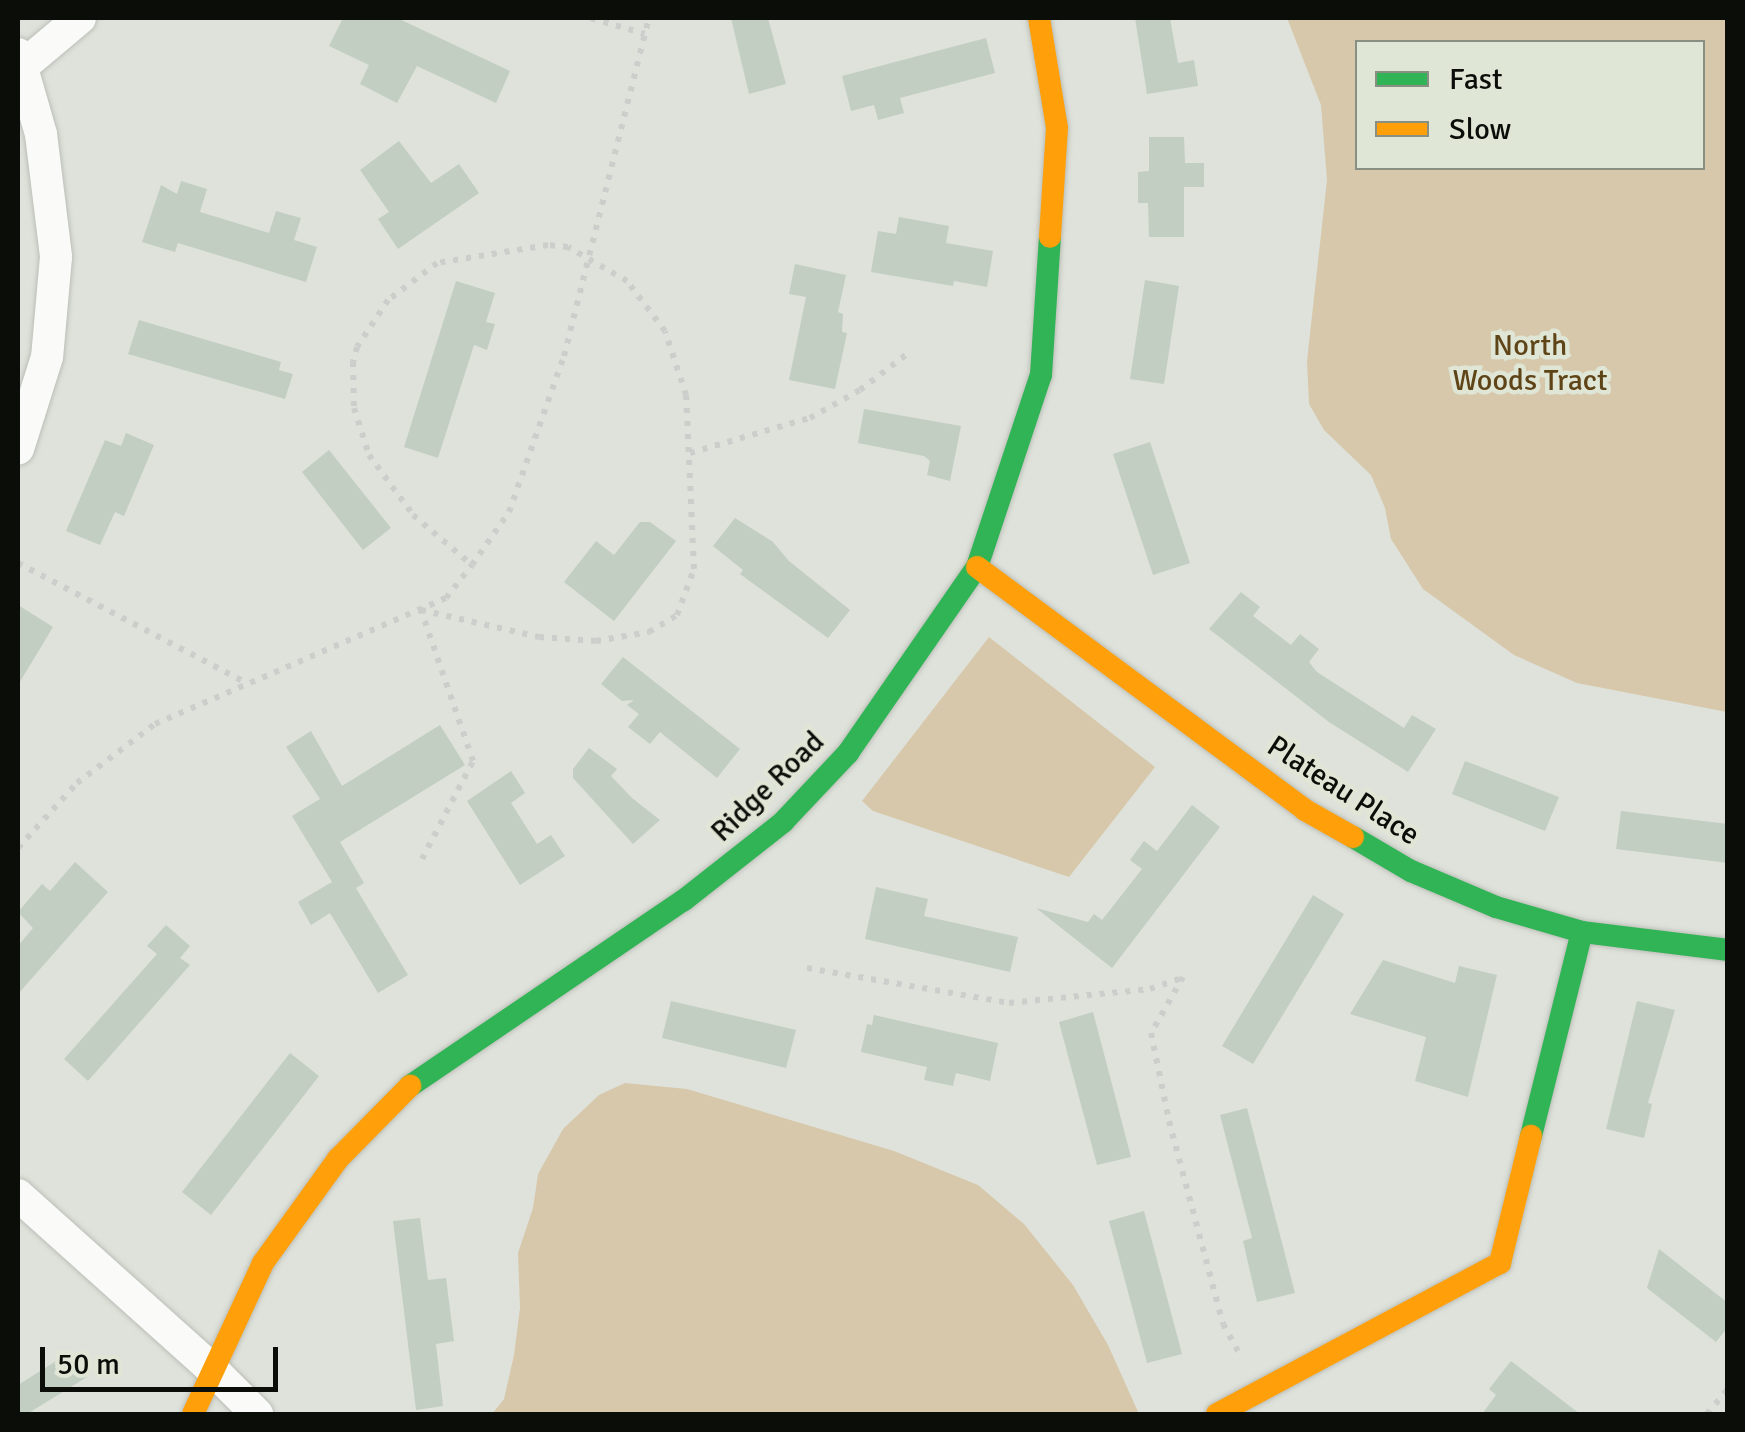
<!DOCTYPE html>
<style>
body{margin:0}
#map{position:relative;width:1745px;height:1432px;overflow:hidden;background:#dee2da;font-family:Signika,sans-serif}
div>[style]{position:absolute}
.green>*{inset:0;background:#d7c8ab}
.building>*{inset:0;background:#c2cec2}
.path>*{height:6px;margin-top:-3px;transform-origin:0;background:repeating-linear-gradient(90deg,#cccecb 0 5px,transparent 0 13px)}
.roads{filter:drop-shadow(0 0 2px #bcbfb8) drop-shadow(0 0 2px #bcbfb8)}
.street>*{height:32px;margin:-16px;padding:0 16px;transform-origin:16px;border-radius:16px;background:#fafbf9}
.fast>*{height:22px;margin:-11px;padding:0 11px;transform-origin:11px;border-radius:11px;background:#30b455}
.slow>*{height:22px;margin:-11px;padding:0 11px;transform-origin:11px;border-radius:11px;background:#ff9f0a}
span{translate:-50% -50%;white-space:nowrap;text-align:center;line-height:1.15;-webkit-text-stroke:9px #dfe6d6;paint-order:stroke}
.park-label{font-size:30px;color:#5e4417}
.street-label{font-size:30px;color:#0b0d08}
.frame{position:absolute;inset:0;border:20px solid #0b0d08;pointer-events:none}
.legend{position:absolute;left:1355px;top:40px;width:350px;height:130px;box-sizing:border-box;background:#dfe6d6;border:2px solid #8a8f84;margin:0;padding:12px 18px;list-style:none;font-size:30px;color:#0b0d08}
.legend li{display:flex;align-items:center;gap:20px;height:50px}
.legend b{width:50px;border:2px solid #8a8f84}
.scale{position:absolute;left:40px;top:1347px;width:238px;height:45px;box-sizing:border-box;border:5px solid #0b0d08;border-top:0;padding-left:12px;font-size:30px;line-height:35px;white-space:nowrap;color:#0b0d08;-webkit-text-stroke:8px #dfe6d6;paint-order:stroke}
</style>
<div id="map">
<div class="green">
<i style="clip-path:polygon(evenodd,1287px 18px,1727px 18px,1727px 712px,1577px 683px,1514px 655px,1423px 589px,1391px 539px,1385px 508px,1371px 475px,1324px 430px,1309px 404px,1307px 361px,1327px 180px,1321px 105px,1287px 18px,1358px 42px,1702px 42px,1702px 168px,1358px 168px,1358px 42px)"></i>
<i style="clip-path:polygon(989px 637px,1155px 767px,1069px 877px,873px 811px,862px 801px)"></i>
<i style="clip-path:polygon(625px 1083px,687px 1089px,894px 1151px,978px 1185px,1024px 1224px,1073px 1285px,1108px 1345px,1139px 1414px,492px 1414px,504px 1399px,514px 1355px,520px 1308px,518px 1253px,533px 1208px,538px 1174px,563px 1129px,599px 1095px)"></i>
</div>
<div class="building">
<i style="clip-path:polygon(343px 18px,397px 18px,510px 71px,496px 103px,417px 66px,397px 103px,360px 84px,369px 65px,329px 46px)"></i>
<i style="clip-path:polygon(731px 18px,768px 18px,786px 84px,749px 94px)"></i>
<i style="clip-path:polygon(1135px 18px,1170px 18px,1178px 63px,1194px 60px,1198px 86px,1147px 94px)"></i>
<i style="clip-path:polygon(986px 38px,995px 73px,900px 98px,904px 113px,878px 120px,874px 105px,851px 111px,842px 76px)"></i>
<i style="clip-path:polygon(1149px 137px,1184px 137px,1185px 163px,1204px 163px,1204px 187px,1184px 187px,1184px 237px,1149px 237px,1148px 203px,1138px 203px,1138px 172px,1149px 171px)"></i>
<i style="clip-path:polygon(399px 141px,431px 183px,459px 164px,479px 193px,398px 249px,378px 219px,389px 212px,360px 170px)"></i>
<i style="clip-path:polygon(181px 181px,207px 189px,200px 212px,269px 233px,276px 211px,301px 218px,294px 240px,317px 247px,306px 282px,178px 243px,175px 252px,142px 242px,161px 185px,177px 194px)"></i>
<i style="clip-path:polygon(899px 217px,949px 226px,946px 243px,993px 251px,987px 287px,954px 281px,953px 286px,871px 272px,878px 231px,896px 234px)"></i>
<i style="clip-path:polygon(795px 264px,846px 275px,838px 312px,843px 314px,842px 332px,847px 333px,835px 389px,789px 380px,806px 297px,789px 294px)"></i>
<i style="clip-path:polygon(1145px 280px,1179px 286px,1164px 384px,1130px 379px)"></i>
<i style="clip-path:polygon(456px 281px,495px 293px,486px 322px,495px 324px,487px 350px,474px 345px,438px 458px,404px 447px)"></i>
<i style="clip-path:polygon(139px 320px,281px 362px,279px 370px,293px 374px,285px 399px,128px 354px)"></i>
<i style="clip-path:polygon(864px 409px,961px 426px,950px 481px,927px 475px,930px 461px,924px 456px,858px 443px)"></i>
<i style="clip-path:polygon(126px 433px,154px 445px,124px 516px,115px 512px,100px 545px,66px 531px,105px 440px,121px 446px)"></i>
<i style="clip-path:polygon(1150px 442px,1190px 563px,1153px 575px,1113px 454px)"></i>
<i style="clip-path:polygon(329px 450px,391px 528px,363px 550px,302px 472px)"></i>
<i style="clip-path:polygon(735px 518px,773px 542px,789px 561px,850px 610px,828px 638px,740px 574px,743px 570px,713px 546px)"></i>
<i style="clip-path:polygon(640px 522px,650px 522px,676px 541px,614px 621px,564px 582px,596px 541px,614px 555px)"></i>
<i style="clip-path:polygon(1241px 592px,1260px 607px,1253px 616px,1291px 645px,1300px 634px,1319px 649px,1309px 662px,1317px 672px,1404px 728px,1412px 715px,1436px 729px,1408px 772px,1329px 722px,1209px 629px)"></i>
<i style="clip-path:polygon(18px 605px,53px 627px,18px 685px)"></i>
<i style="clip-path:polygon(623px 657px,740px 749px,717px 778px,660px 732px,650px 744px,628px 727px,639px 714px,627px 705px,634px 700px,622px 701px,601px 684px)"></i>
<i style="clip-path:polygon(440px 725px,465px 765px,340px 842px,364px 883px,356px 888px,408px 975px,378px 993px,330px 913px,311px 925px,298px 902px,332px 882px,292px 816px,320px 799px,286px 747px,311px 731px,342px 786px)"></i>
<i style="clip-path:polygon(589px 748px,617px 769px,611px 776px,632px 798px,660px 820px,633px 844px,573px 778px,573px 769px)"></i>
<i style="clip-path:polygon(1465px 761px,1559px 797px,1545px 831px,1452px 794px)"></i>
<i style="clip-path:polygon(511px 771px,525px 793px,511px 803px,537px 844px,551px 835px,565px 856px,520px 885px,467px 801px)"></i>
<i style="clip-path:polygon(1192px 805px,1220px 827px,1112px 968px,1036px 908px,1088px 922px,1094px 914px,1102px 920px,1142px 869px,1130px 860px,1144px 841px,1157px 851px)"></i>
<i style="clip-path:polygon(1621px 811px,1728px 824px,1728px 863px,1616px 849px)"></i>
<i style="clip-path:polygon(75px 862px,108px 892px,18px 994px,18px 946px,33px 928px,18px 912px,42px 884px,50px 891px)"></i>
<i style="clip-path:polygon(876px 887px,928px 899px,924px 916px,1018px 937px,1010px 972px,865px 939px)"></i>
<i style="clip-path:polygon(1313px 895px,1344px 914px,1253px 1064px,1222px 1046px)"></i>
<i style="clip-path:polygon(166px 925px,190px 946px,180px 958px,190px 965px,88px 1081px,64px 1059px,157px 954px,147px 946px)"></i>
<i style="clip-path:polygon(1383px 960px,1455px 983px,1459px 966px,1497px 975px,1468px 1097px,1415px 1081px,1426px 1037px,1350px 1014px)"></i>
<i style="clip-path:polygon(671px 1001px,796px 1030px,786px 1068px,662px 1038px)"></i>
<i style="clip-path:polygon(1637px 1001px,1675px 1010px,1648px 1103px,1652px 1104px,1644px 1138px,1606px 1129px)"></i>
<i style="clip-path:polygon(1093px 1012px,1131px 1157px,1097px 1165px,1059px 1022px)"></i>
<i style="clip-path:polygon(874px 1015px,998px 1043px,990px 1081px,956px 1073px,953px 1086px,924px 1080px,927px 1067px,861px 1052px,867px 1024px,872px 1025px)"></i>
<i style="clip-path:polygon(290px 1053px,319px 1076px,211px 1215px,182px 1192px)"></i>
<i style="clip-path:polygon(1247px 1108px,1295px 1293px,1257px 1302px,1243px 1241px,1252px 1238px,1220px 1115px)"></i>
<i style="clip-path:polygon(1144px 1211px,1182px 1354px,1147px 1363px,1109px 1221px)"></i>
<i style="clip-path:polygon(420px 1218px,428px 1280px,446px 1278px,454px 1341px,436px 1344px,443px 1406px,416px 1410px,393px 1221px)"></i>
<i style="clip-path:polygon(1659px 1249px,1728px 1303px,1728px 1327px,1716px 1342px,1647px 1288px)"></i>
<i style="clip-path:polygon(72px 1351px,87px 1377px,27px 1414px,18px 1414px,18px 1385px)"></i>
<i style="clip-path:polygon(1511px 1361px,1580px 1414px,1482px 1414px,1496px 1395px,1489px 1389px)"></i>
</div>
<div class="path">
<i style="left:591px;top:18px;width:56px;rotate:16.5deg"></i>
<i style="left:690px;top:453px;width:125px;rotate:-16.3deg"></i>
<i style="left:810px;top:418px;width:57px;rotate:-29.2deg"></i>
<i style="left:860px;top:390px;width:64px;rotate:-37.4deg"></i>
<i style="left:18px;top:563px;width:256px;rotate:27.7deg"></i>
<i style="left:18px;top:848px;width:88px;rotate:-47.8deg"></i>
<i style="left:77px;top:783px;width:98px;rotate:-37.1deg"></i>
<i style="left:155px;top:724px;width:317px;rotate:-23.4deg"></i>
<i style="left:446px;top:598px;width:42px;rotate:-51.8deg"></i>
<i style="left:472px;top:565px;width:65px;rotate:-55.1deg"></i>
<i style="left:509px;top:512px;width:165px;rotate:-70.6deg"></i>
<i style="left:564px;top:356px;width:349px;rotate:-75.9deg"></i>
<i style="left:422px;top:859px;width:110px;rotate:-62.5deg"></i>
<i style="left:473px;top:761px;width:160px;rotate:-109deg"></i>
<i style="left:421px;top:610px;width:121px;rotate:12.9deg"></i>
<i style="left:539px;top:637px;width:57px;rotate:4deg"></i>
<i style="left:596px;top:641px;width:54px;rotate:-9.6deg"></i>
<i style="left:649px;top:632px;width:33px;rotate:-31deg"></i>
<i style="left:677px;top:615px;width:49px;rotate:-69.7deg"></i>
<i style="left:694px;top:569px;width:174px;rotate:-92.6deg"></i>
<i style="left:686px;top:395px;width:67px;rotate:-108.2deg"></i>
<i style="left:665px;top:331px;width:63px;rotate:-127.2deg"></i>
<i style="left:627px;top:281px;width:68px;rotate:-150deg"></i>
<i style="left:568px;top:247px;width:20px;rotate:-174deg"></i>
<i style="left:548px;top:245px;width:112px;rotate:170.8deg"></i>
<i style="left:437px;top:263px;width:61px;rotate:142.9deg"></i>
<i style="left:388px;top:300px;width:56px;rotate:123.4deg"></i>
<i style="left:357px;top:347px;width:16px;rotate:105deg"></i>
<i style="left:353px;top:362px;width:46px;rotate:88.8deg"></i>
<i style="left:354px;top:408px;width:49px;rotate:72.3deg"></i>
<i style="left:369px;top:455px;width:74px;rotate:53.7deg"></i>
<i style="left:413px;top:515px;width:77px;rotate:40.3deg"></i>
<i style="left:807px;top:968px;width:205px;rotate:9.8deg"></i>
<i style="left:1009px;top:1003px;width:142px;rotate:-5.7deg"></i>
<i style="left:1150px;top:989px;width:34px;rotate:-19deg"></i>
<i style="left:1183px;top:977px;width:64px;rotate:119.7deg"></i>
<i style="left:1151px;top:1033px;width:90px;rotate:78.4deg"></i>
<i style="left:1169px;top:1121px;width:210px;rotate:75.1deg"></i>
<i style="left:1223px;top:1324px;width:39px;rotate:61deg"></i>
<i style="left:1707px;top:1414px;width:33px;rotate:-50deg"></i>
</div>
<div class="roads">
<div class="street">
<i style="left:18px;top:54px;width:83px;rotate:74deg"></i>
<i style="left:41px;top:134px;width:124px;rotate:83deg"></i>
<i style="left:56px;top:257px;width:100px;rotate:95.1deg"></i>
<i style="left:47px;top:357px;width:96px;rotate:107.5deg"></i>
<i style="left:24px;top:65px;width:73px;rotate:-40deg"></i>
<i style="left:18px;top:1195px;width:261px;rotate:41.9deg"></i>
<i style="left:212px;top:1369px;width:64px;rotate:45deg"></i>
</div>
<div class="fast">
<i style="left:1353px;top:837px;width:67px;rotate:30.4deg"></i>
<i style="left:1411px;top:871px;width:92px;rotate:23deg"></i>
<i style="left:1496px;top:907px;width:90px;rotate:16.2deg"></i>
<i style="left:1582px;top:932px;width:147px;rotate:7deg"></i>
<i style="left:410px;top:1086px;width:331px;rotate:-34.2deg"></i>
<i style="left:684px;top:900px;width:126px;rotate:-38.2deg"></i>
<i style="left:783px;top:822px;width:95px;rotate:-46.7deg"></i>
<i style="left:848px;top:753px;width:226px;rotate:-55.3deg"></i>
<i style="left:977px;top:567px;width:202px;rotate:-71.6deg"></i>
<i style="left:1041px;top:375px;width:138px;rotate:-86.3deg"></i>
<i style="left:1531px;top:1136px;width:210px;rotate:-76deg"></i>
</div>
<div class="slow">
<i style="left:1039px;top:18px;width:111px;rotate:80.7deg"></i>
<i style="left:1057px;top:128px;width:109px;rotate:93.7deg"></i>
<i style="left:977px;top:567px;width:408px;rotate:36.5deg"></i>
<i style="left:1305px;top:810px;width:55px;rotate:29.4deg"></i>
<i style="left:193px;top:1414px;width:166px;rotate:-65.1deg"></i>
<i style="left:263px;top:1263px;width:128px;rotate:-54.2deg"></i>
<i style="left:338px;top:1159px;width:103px;rotate:-45.4deg"></i>
<i style="left:1217px;top:1414px;width:321px;rotate:-28.1deg"></i>
<i style="left:1500px;top:1263px;width:131px;rotate:-76.3deg"></i>
</div>
</div>
<div class="park-label">
<span style="left:1530px;top:363px">North<br>Woods Tract</span>
</div>
<div class="street-label">
<span style="left:768px;top:787px;rotate:-44deg">Ridge Road</span>
<span style="left:1343px;top:791px;rotate:33deg">Plateau Place</span>
</div>
<div class="frame"></div>
<ul class="legend">
<li><b style="height:12px;background:#30b455"></b>Fast</li>
<li><b style="height:12px;background:#ff9f0a"></b>Slow</li>
</ul>
<div class="scale">50 m</div>
</div>
